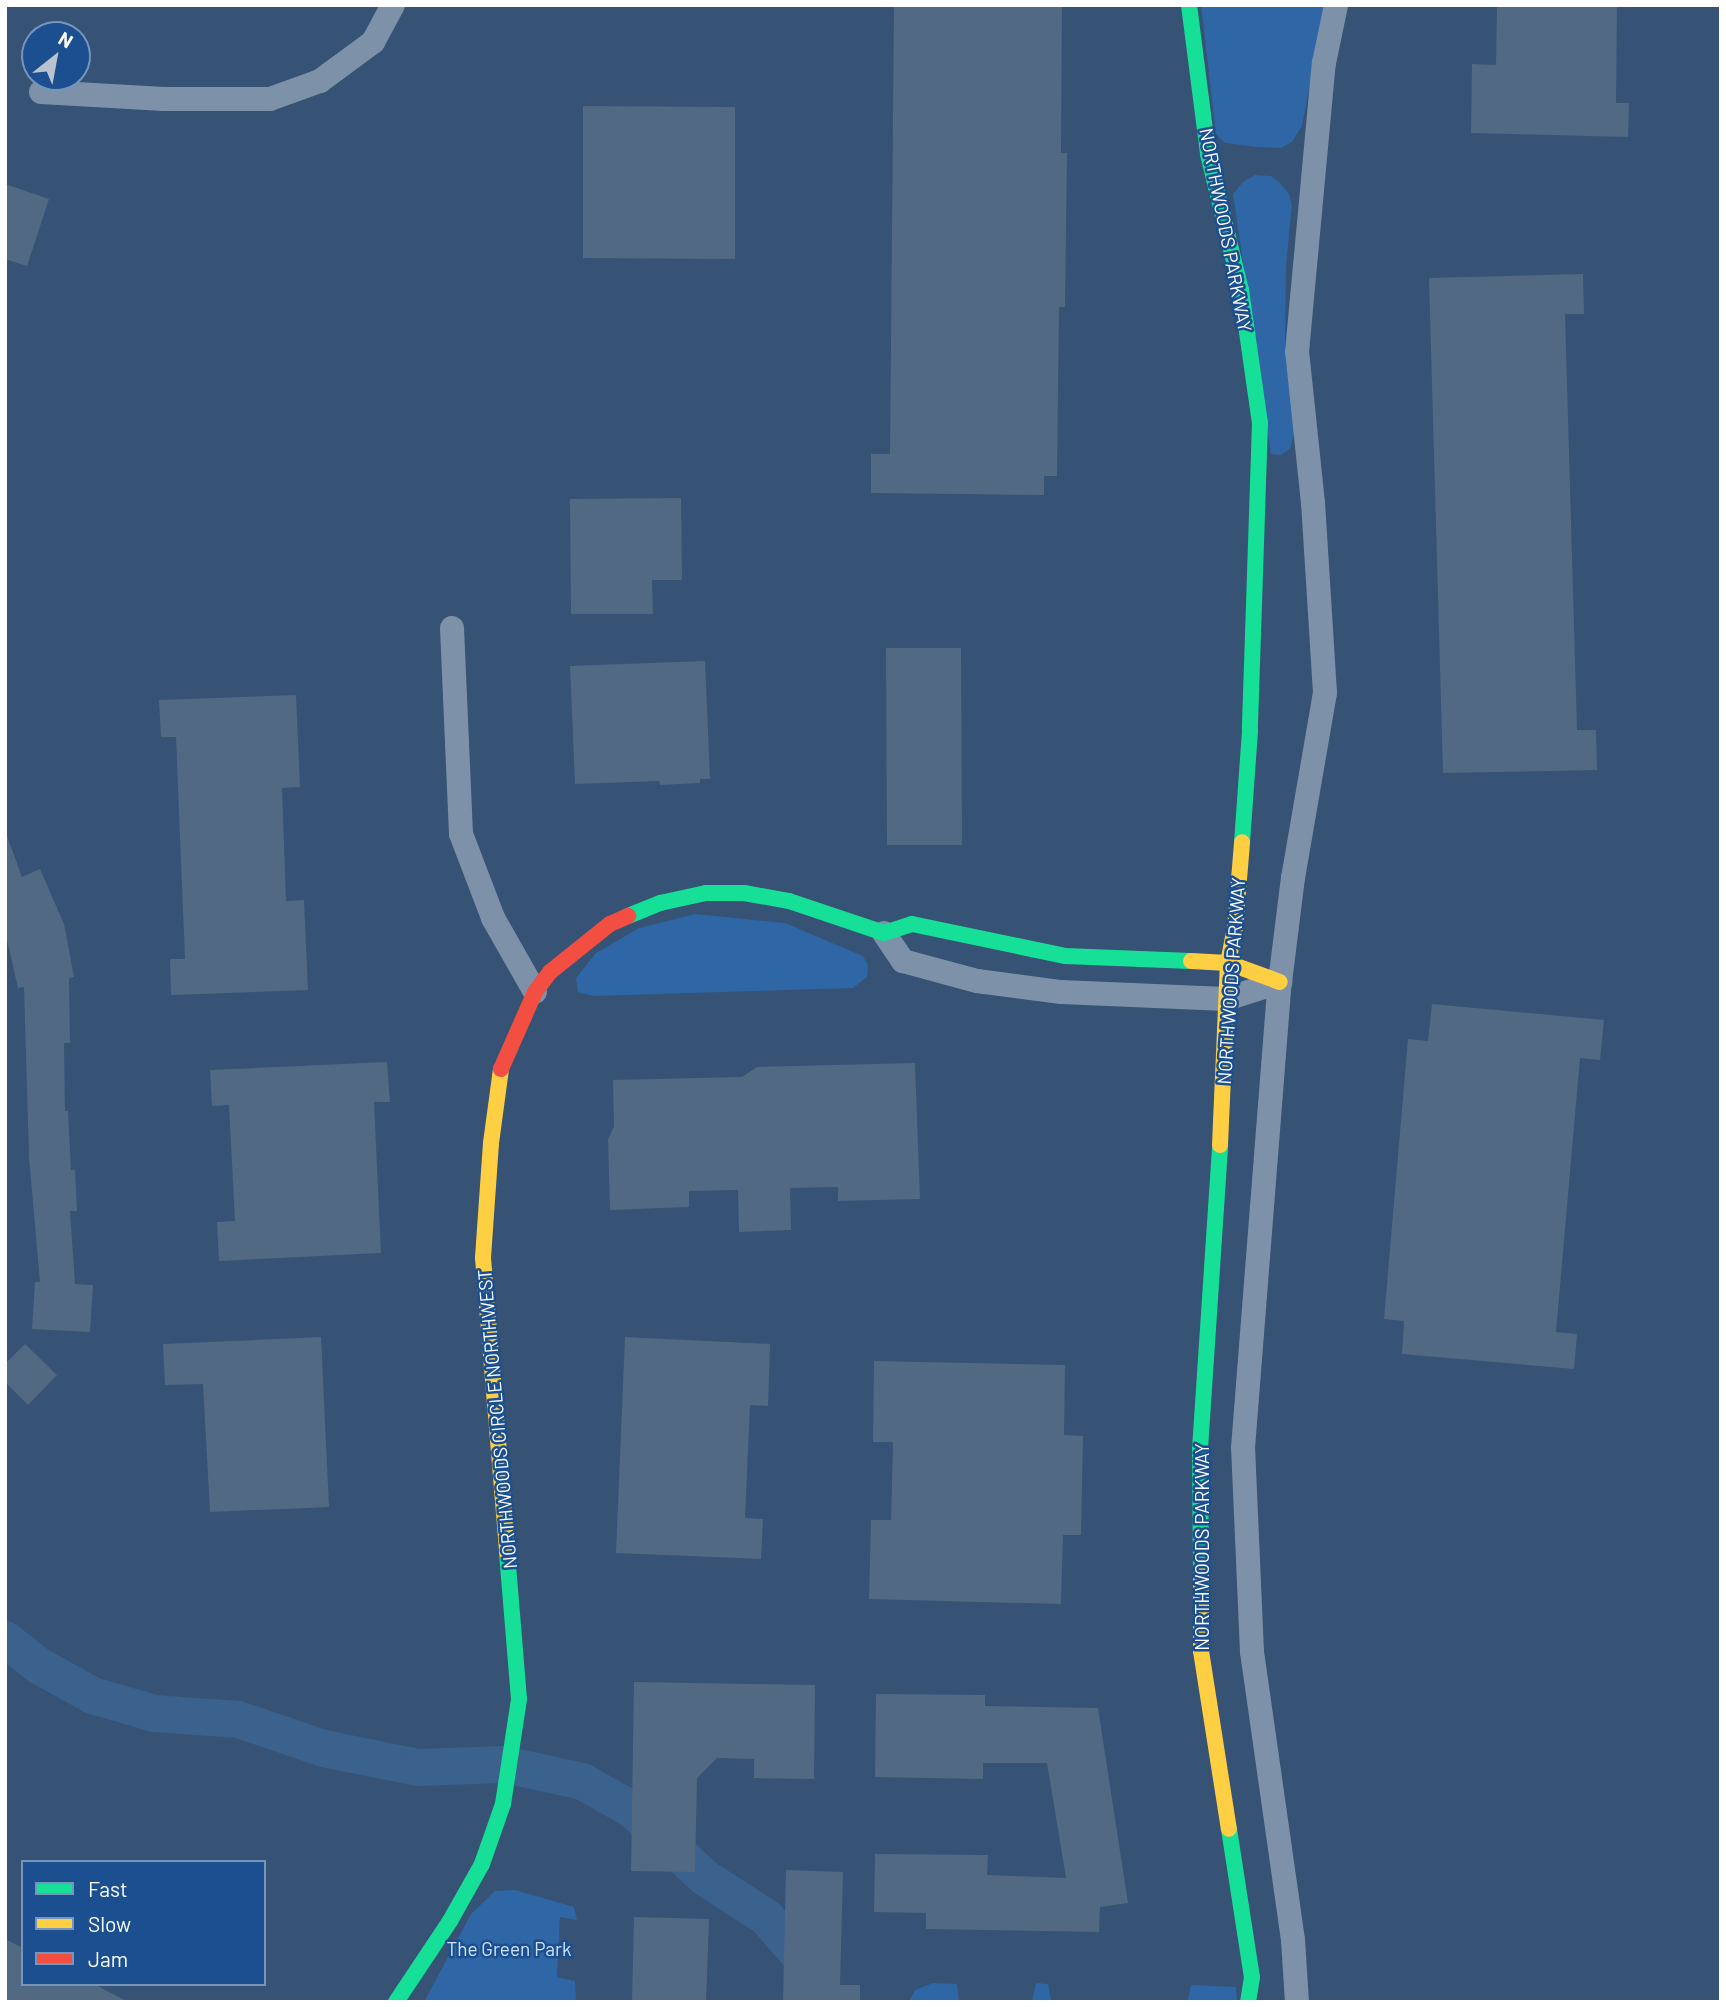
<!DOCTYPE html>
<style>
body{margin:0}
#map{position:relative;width:1726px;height:2007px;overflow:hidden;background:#365274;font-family:Barlow,sans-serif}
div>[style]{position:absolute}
.green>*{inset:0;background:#2f66a5}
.river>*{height:37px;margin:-18.5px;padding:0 18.5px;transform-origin:18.5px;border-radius:18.5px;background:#3b618d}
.building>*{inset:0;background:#526984}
.street>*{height:24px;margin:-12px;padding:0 12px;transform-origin:12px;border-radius:12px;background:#7d92a8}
.fast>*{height:16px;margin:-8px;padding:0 8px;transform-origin:8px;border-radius:8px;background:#16e098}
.slow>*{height:16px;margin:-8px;padding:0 8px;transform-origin:8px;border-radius:8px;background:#ffcf43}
.jam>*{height:16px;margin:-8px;padding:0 8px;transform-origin:8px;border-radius:8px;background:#f24e42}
span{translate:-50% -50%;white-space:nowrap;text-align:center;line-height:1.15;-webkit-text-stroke:5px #1b4f8f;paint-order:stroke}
.street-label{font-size:19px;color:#fff}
.park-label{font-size:19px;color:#cfe3fa}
.frame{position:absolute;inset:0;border:7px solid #fff;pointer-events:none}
.legend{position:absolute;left:21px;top:1860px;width:245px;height:126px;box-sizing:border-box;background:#1b4f8f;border:2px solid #7695bc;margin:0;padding:9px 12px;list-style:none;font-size:21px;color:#fff}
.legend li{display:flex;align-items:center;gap:14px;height:35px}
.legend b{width:35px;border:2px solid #7695bc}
.north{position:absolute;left:21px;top:21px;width:70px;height:70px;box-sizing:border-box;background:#1b4f8f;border:2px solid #7695bc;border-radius:50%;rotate:31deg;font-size:19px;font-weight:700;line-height:28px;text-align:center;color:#fff}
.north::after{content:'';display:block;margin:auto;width:24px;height:32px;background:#b9c2ce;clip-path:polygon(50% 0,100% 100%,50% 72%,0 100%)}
</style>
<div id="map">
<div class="green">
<i style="clip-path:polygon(1201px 5px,1325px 5px,1302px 126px,1292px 142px,1281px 148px,1257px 147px,1225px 143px,1216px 134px)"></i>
<i style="clip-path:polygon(1255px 175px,1271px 176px,1280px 183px,1289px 194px,1292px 205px,1286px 265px,1285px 349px,1295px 431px,1290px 449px,1281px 455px,1271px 454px,1233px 194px,1243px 182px)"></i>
<i style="clip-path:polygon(695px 914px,785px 923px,863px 956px,868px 965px,867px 977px,853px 988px,593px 996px,578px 992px,576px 978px,596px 953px,639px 928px)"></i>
<i style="clip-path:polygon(515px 1890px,574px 1907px,577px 1920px,560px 1917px,557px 1977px,575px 1981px,576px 2002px,424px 2002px,471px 1914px,495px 1891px)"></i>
<i style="clip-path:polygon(933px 1983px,957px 1984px,959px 2001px,1032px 2001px,1036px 1983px,1048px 1984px,1051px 2001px,1069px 2002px,909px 2002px,915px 1990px)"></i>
<i style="clip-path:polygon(1191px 1985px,1236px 1987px,1237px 2002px,1187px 2002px)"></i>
</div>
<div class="river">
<i style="left:5px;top:1639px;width:42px;rotate:38.2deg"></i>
<i style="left:38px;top:1665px;width:62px;rotate:29.1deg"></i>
<i style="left:92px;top:1695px;width:65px;rotate:16.2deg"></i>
<i style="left:154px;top:1713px;width:84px;rotate:4.1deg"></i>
<i style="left:238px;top:1719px;width:90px;rotate:18.8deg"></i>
<i style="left:323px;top:1748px;width:96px;rotate:11.4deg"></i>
<i style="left:417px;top:1767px;width:87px;rotate:-2deg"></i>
<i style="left:504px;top:1764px;width:80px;rotate:12.3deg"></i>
<i style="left:582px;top:1781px;width:59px;rotate:29.6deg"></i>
<i style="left:633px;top:1810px;width:98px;rotate:43.3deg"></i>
<i style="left:704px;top:1877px;width:74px;rotate:32.8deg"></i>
<i style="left:766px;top:1917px;width:77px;rotate:49.2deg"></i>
</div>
<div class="building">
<i style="clip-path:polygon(894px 5px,1062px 5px,1061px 153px,1067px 153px,1065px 307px,1059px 307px,1057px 476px,1044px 476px,1044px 495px,871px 493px,871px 454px,890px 454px)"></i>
<i style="clip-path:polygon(1497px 5px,1617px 5px,1616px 103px,1629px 103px,1628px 137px,1471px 133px,1472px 64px,1496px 65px)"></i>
<i style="clip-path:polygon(583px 106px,735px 107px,735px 259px,583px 258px)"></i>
<i style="clip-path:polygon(5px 184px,49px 199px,27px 266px,5px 259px)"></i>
<i style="clip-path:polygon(1583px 274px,1584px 314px,1565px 314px,1577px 730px,1596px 730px,1597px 770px,1443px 773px,1429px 278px)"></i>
<i style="clip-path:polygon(681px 498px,682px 580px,652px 580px,653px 614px,571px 614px,570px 499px)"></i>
<i style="clip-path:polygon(886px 648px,961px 648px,962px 845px,887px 845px)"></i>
<i style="clip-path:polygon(705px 661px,710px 779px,700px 779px,700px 783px,660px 785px,659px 781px,575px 784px,570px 666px)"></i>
<i style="clip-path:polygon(296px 695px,300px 787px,282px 788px,286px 901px,304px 900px,308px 990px,171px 995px,170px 959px,185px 959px,176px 737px,161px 737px,159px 700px)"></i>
<i style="clip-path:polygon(7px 836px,22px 877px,40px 869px,64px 924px,74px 977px,69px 978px,70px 1043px,64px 1043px,65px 1111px,68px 1111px,71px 1170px,75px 1170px,77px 1211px,70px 1211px,75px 1284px,93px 1285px,90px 1332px,32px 1329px,35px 1282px,40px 1282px,29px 1157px,24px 987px,18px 988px,5px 931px)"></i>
<i style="clip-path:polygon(1432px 1004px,1604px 1020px,1600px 1060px,1580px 1058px,1556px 1332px,1577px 1334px,1574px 1369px,1402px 1354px,1404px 1321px,1384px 1319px,1408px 1039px,1428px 1041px)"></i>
<i style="clip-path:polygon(387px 1062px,390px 1102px,374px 1102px,381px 1253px,219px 1261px,217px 1222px,235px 1221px,229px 1105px,212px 1106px,210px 1070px)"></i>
<i style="clip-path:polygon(915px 1063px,920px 1199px,838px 1201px,838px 1187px,790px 1188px,791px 1230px,739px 1232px,738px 1190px,689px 1191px,689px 1207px,610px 1210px,608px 1139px,614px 1127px,613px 1080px,742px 1077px,757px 1067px)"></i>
<i style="clip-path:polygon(321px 1337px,329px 1507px,210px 1512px,203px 1384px,165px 1385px,163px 1344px)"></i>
<i style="clip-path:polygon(625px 1337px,770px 1344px,768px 1406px,750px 1405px,745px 1518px,763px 1519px,761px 1559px,616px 1553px)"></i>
<i style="clip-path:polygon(25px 1344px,57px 1375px,28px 1405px,5px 1382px,5px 1364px)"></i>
<i style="clip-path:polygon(874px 1361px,1065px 1365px,1064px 1435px,1083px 1436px,1081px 1535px,1063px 1535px,1061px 1604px,869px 1599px,871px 1520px,891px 1520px,893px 1442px,873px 1442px)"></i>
<i style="clip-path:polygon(634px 1682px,815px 1685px,814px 1779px,754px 1778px,754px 1759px,717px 1758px,697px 1778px,695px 1872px,631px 1871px)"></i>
<i style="clip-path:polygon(876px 1694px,985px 1695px,985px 1706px,1098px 1708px,1128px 1903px,1100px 1907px,1099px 1932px,926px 1929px,926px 1913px,874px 1912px,875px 1854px,988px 1855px,987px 1875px,1066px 1878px,1047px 1763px,983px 1763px,983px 1779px,875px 1777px)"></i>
<i style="clip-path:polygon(786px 1870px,843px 1872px,840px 1985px,860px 1985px,860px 2002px,783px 2002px)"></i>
<i style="clip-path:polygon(634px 1917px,709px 1919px,706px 2002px,632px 2002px)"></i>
<i style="clip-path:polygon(5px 1939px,23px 1948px,23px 1984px,94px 1984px,128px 2002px,5px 2002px)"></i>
</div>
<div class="street">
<i style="left:41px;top:92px;width:123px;rotate:3.3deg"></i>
<i style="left:164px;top:99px;width:106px"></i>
<i style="left:270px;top:99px;width:53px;rotate:-19.8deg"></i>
<i style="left:320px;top:81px;width:66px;rotate:-36.3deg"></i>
<i style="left:373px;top:42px;width:42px;rotate:-61.6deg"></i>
<i style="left:452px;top:628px;width:206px;rotate:87.5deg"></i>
<i style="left:461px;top:834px;width:90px;rotate:69.1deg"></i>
<i style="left:493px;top:918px;width:85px;rotate:60.4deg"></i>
<i style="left:884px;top:933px;width:34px;rotate:56deg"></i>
<i style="left:903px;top:961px;width:77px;rotate:15.1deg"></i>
<i style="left:977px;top:981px;width:85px;rotate:7.5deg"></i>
<i style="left:1061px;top:992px;width:165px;rotate:2.4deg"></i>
<i style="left:1226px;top:999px;width:57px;rotate:-17.5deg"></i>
<i style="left:1297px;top:2002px;width:62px;rotate:-93.7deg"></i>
<i style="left:1293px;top:1940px;width:291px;rotate:-98.1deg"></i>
<i style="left:1252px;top:1652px;width:204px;rotate:-92.5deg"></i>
<i style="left:1243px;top:1448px;width:467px;rotate:-85.5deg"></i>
<i style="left:1280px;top:982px;width:105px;rotate:-82.9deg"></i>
<i style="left:1293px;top:878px;width:188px;rotate:-80.2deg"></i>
<i style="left:1325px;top:693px;width:190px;rotate:-93.6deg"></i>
<i style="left:1313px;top:503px;width:152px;rotate:-96deg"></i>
<i style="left:1297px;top:352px;width:290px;rotate:-84.7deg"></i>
<i style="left:1324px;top:63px;width:59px;rotate:-78.3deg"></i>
</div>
<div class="fast">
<i style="left:1189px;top:5px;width:150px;rotate:82.7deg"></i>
<i style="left:1208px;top:154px;width:140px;rotate:76.4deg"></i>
<i style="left:1241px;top:290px;width:134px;rotate:81.9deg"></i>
<i style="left:1260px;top:423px;width:308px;rotate:91.9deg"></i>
<i style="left:1250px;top:731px;width:111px;rotate:94.1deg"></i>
<i style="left:628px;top:916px;width:35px;rotate:-22deg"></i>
<i style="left:660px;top:903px;width:47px;rotate:-12.3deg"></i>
<i style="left:706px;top:893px;width:38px"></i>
<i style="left:744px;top:893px;width:46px;rotate:10.1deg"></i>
<i style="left:789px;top:901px;width:100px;rotate:18.6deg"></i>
<i style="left:884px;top:933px;width:29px;rotate:-18deg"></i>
<i style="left:912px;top:924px;width:156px;rotate:11.8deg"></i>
<i style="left:1065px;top:956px;width:126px;rotate:2.3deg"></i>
<i style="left:1201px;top:1571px;width:122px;rotate:-90.5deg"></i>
<i style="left:1200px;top:1449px;width:305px;rotate:-86.2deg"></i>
<i style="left:1229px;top:1829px;width:150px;rotate:81.2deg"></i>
<i style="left:1252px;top:1977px;width:25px;rotate:99deg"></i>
<i style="left:396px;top:2002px;width:97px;rotate:-56.3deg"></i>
<i style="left:450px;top:1921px;width:65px;rotate:-60.7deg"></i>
<i style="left:482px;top:1864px;width:64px;rotate:-70.7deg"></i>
<i style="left:503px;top:1804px;width:106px;rotate:-81.3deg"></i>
<i style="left:519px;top:1699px;width:146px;rotate:-94.7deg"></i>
</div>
<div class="slow">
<i style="left:1191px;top:961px;width:37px;rotate:3deg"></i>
<i style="left:1228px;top:963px;width:55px;rotate:20.1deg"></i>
<i style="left:501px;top:1069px;width:75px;rotate:97.7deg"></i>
<i style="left:491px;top:1143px;width:115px;rotate:94deg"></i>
<i style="left:483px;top:1258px;width:296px;rotate:85.3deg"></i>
<i style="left:1220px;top:1145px;width:182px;rotate:-87.5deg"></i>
<i style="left:1228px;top:963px;width:36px;rotate:-79deg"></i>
<i style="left:1235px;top:928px;width:86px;rotate:-85.3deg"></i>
<i style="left:1201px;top:1571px;width:80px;rotate:90deg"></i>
<i style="left:1201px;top:1651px;width:180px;rotate:81.1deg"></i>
</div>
<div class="jam">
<i style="left:501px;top:1069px;width:84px;rotate:-66.2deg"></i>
<i style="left:535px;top:992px;width:25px;rotate:-53deg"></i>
<i style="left:550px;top:972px;width:77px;rotate:-38.7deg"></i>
<i style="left:610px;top:924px;width:20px;rotate:-24deg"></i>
</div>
<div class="street-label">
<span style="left:1226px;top:230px;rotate:79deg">NORTHWOODS PARKWAY</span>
<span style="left:1231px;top:981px;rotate:-86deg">NORTHWOODS PARKWAY</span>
<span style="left:497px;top:1419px;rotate:-95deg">NORTHWOODS CIRCLE NORTHWEST</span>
<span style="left:1202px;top:1547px;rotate:-90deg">NORTHWOODS PARKWAY</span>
</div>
<div class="park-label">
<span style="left:509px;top:1949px">The Green Park</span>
</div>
<div class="frame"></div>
<ul class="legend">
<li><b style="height:9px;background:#16e098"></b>Fast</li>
<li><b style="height:9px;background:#ffcf43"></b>Slow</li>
<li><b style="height:9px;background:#f24e42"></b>Jam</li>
</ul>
<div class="north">N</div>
</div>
